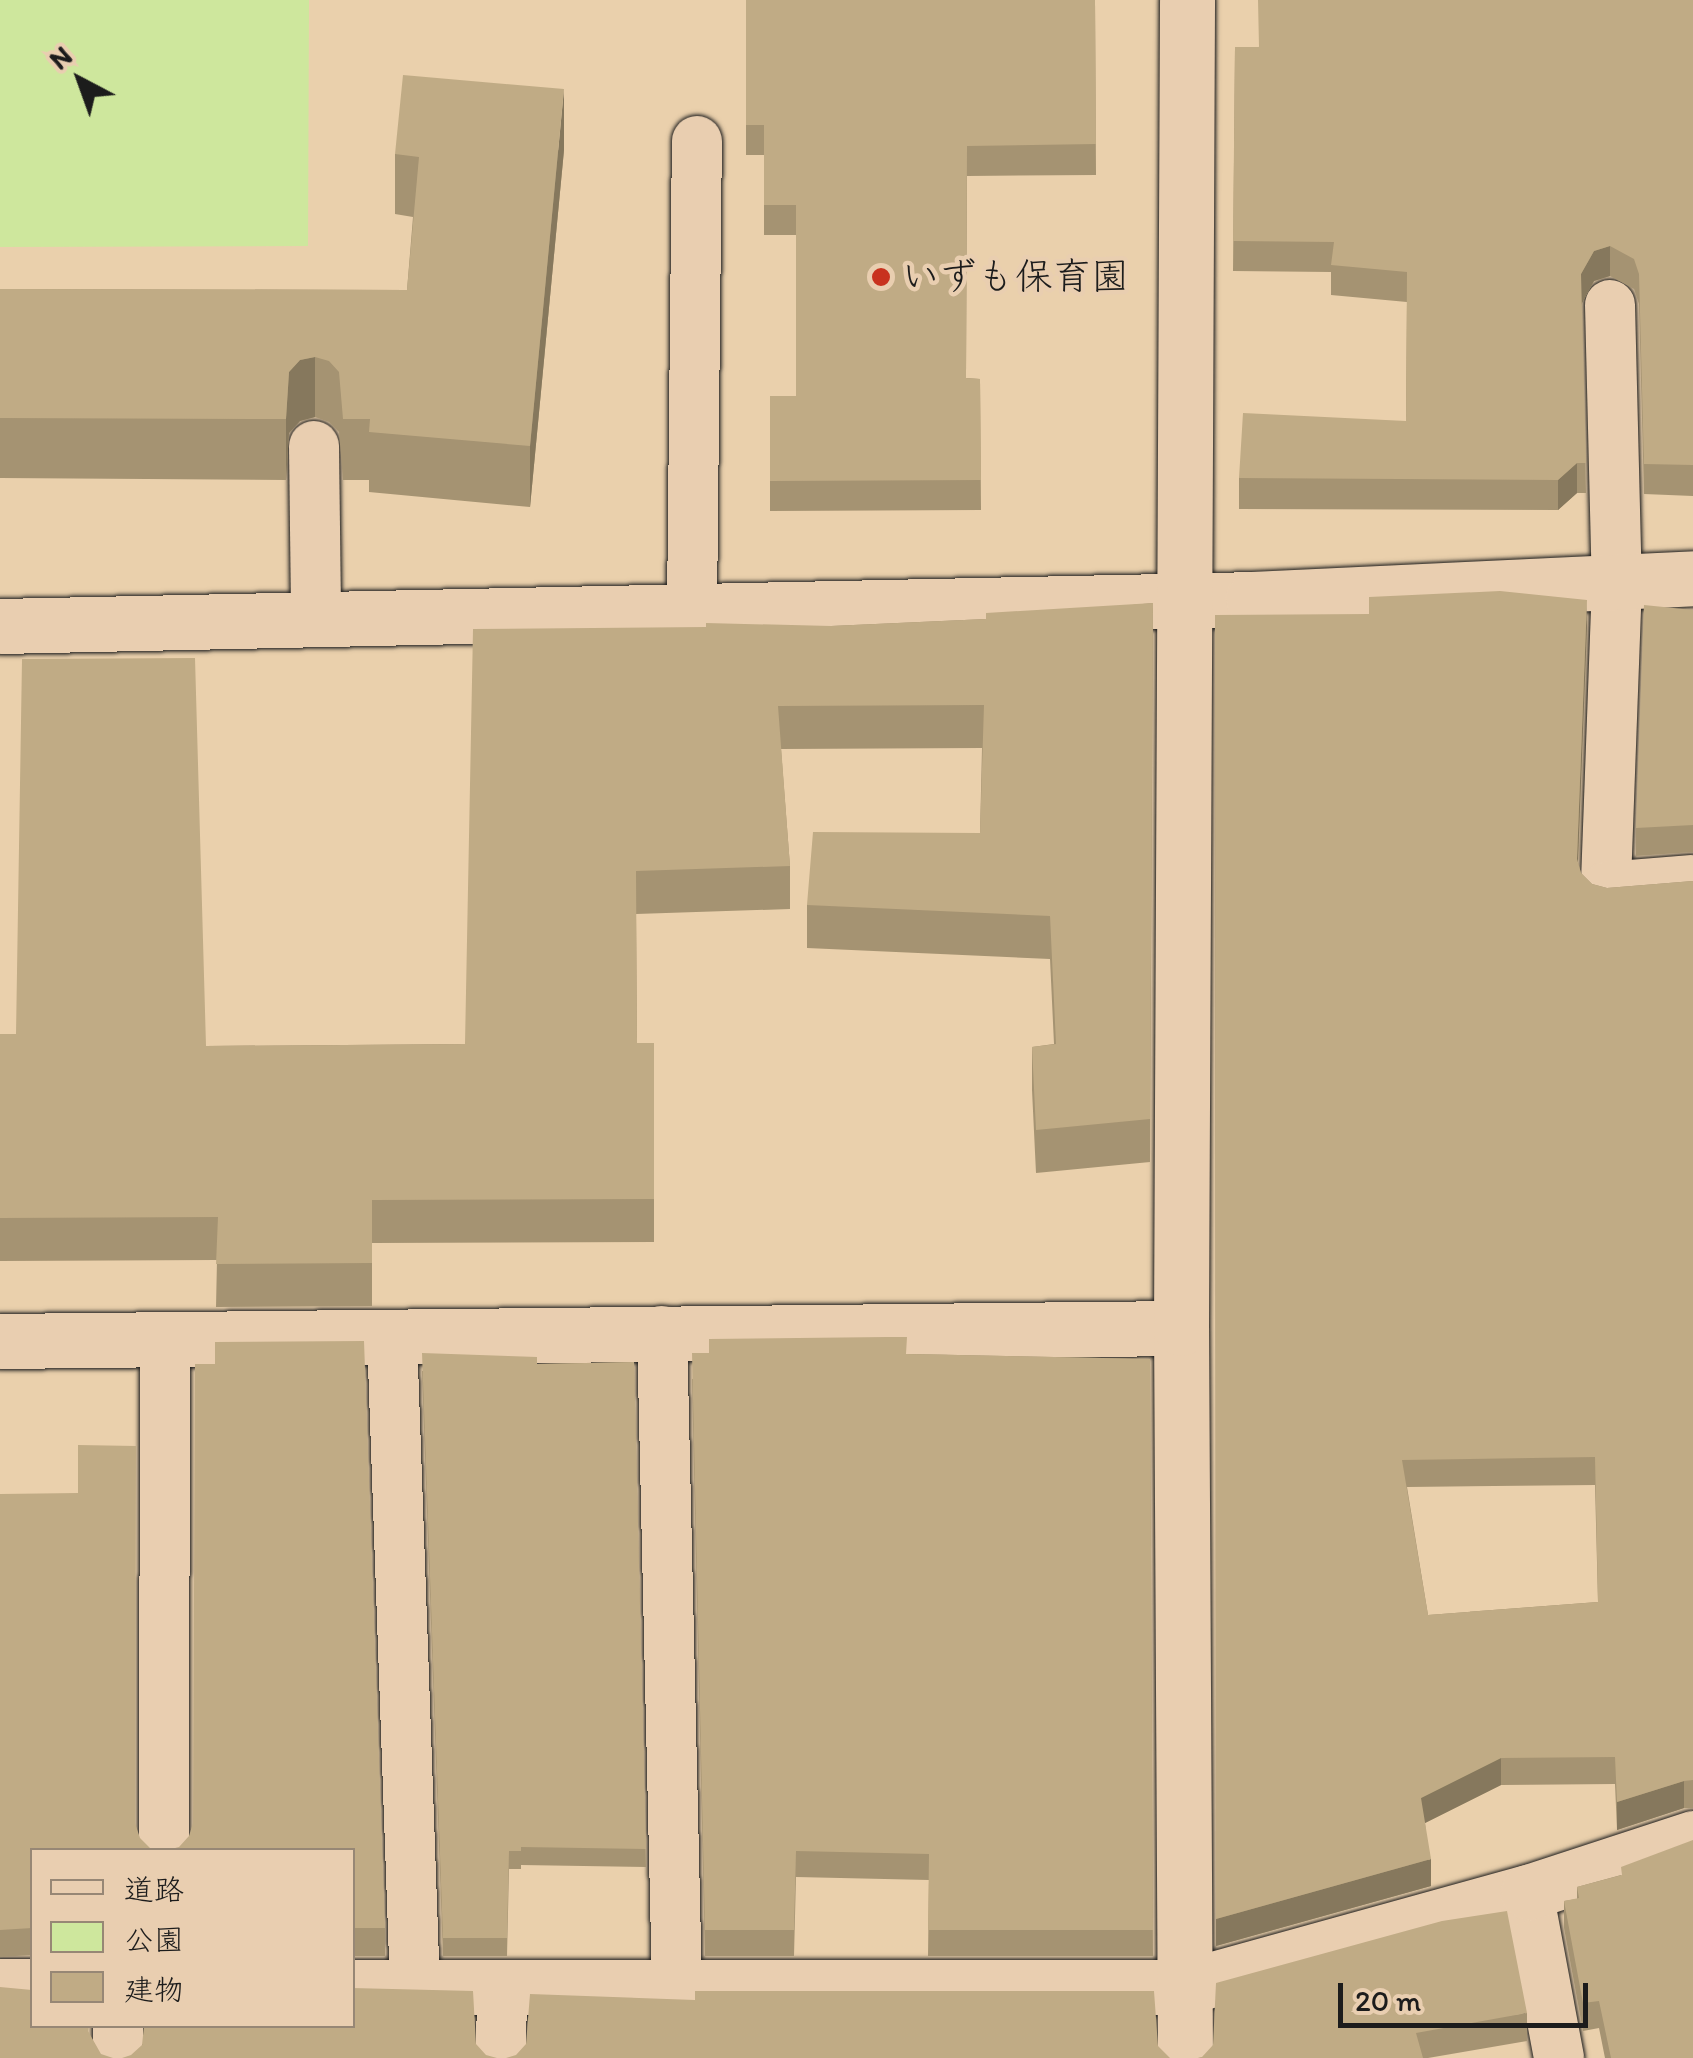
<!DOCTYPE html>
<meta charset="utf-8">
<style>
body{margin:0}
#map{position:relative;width:1693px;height:2058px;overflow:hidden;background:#ead0ac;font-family:Itim,"Klee One",sans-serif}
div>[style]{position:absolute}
.green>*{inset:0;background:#cee79d}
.roads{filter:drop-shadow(0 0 2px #1c1c1c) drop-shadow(0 0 2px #1c1c1c)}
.service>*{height:50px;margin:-25px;padding:0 25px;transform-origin:25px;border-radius:25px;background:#e9ceb0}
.minor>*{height:55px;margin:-27.5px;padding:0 27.5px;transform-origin:27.5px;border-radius:27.5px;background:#e9ceb0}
.wall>*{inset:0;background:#a59372}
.shaded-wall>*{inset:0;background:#86785d}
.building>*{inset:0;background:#c0ab85}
.dots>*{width:28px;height:28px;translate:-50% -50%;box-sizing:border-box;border:5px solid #e9ceb0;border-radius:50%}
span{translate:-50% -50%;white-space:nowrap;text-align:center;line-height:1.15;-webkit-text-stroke:9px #e9ceb0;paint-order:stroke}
.poi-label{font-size:38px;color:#1c1c1c}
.left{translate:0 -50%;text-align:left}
.legend{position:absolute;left:30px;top:1848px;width:325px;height:180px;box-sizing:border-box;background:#e9ceb0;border:2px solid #978775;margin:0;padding:12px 18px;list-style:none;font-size:30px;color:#1c1c1c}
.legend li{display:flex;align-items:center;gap:20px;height:50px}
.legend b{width:50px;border:2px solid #978775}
.north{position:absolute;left:30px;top:30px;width:100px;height:100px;-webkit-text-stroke:8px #e9ceb0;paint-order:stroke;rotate:319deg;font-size:28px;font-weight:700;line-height:40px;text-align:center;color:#1c1c1c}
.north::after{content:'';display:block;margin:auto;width:35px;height:45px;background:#1c1c1c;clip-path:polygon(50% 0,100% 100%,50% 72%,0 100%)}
.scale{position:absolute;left:1338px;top:1983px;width:250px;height:45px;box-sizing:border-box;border:5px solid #1c1c1c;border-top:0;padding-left:12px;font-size:30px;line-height:35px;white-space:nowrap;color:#1c1c1c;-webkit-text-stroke:8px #e9ceb0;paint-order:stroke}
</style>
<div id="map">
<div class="green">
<i style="clip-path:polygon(0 0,309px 0,308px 246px,0 247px)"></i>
</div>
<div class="roads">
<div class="service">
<i style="left:1610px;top:305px;width:277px;rotate:88.6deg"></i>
<i style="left:1617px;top:582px;width:305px;rotate:92.1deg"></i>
<i style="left:1606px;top:887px;width:87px;rotate:-4.6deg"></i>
<i style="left:314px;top:446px;width:175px;rotate:89.3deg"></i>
<i style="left:692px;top:610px;width:469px;rotate:-89.4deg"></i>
<i style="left:662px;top:1331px;width:656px;rotate:88.69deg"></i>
<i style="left:392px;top:1336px;width:651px;rotate:87.98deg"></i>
<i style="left:164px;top:1850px;width:511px;rotate:-89.89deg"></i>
<i style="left:1528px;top:1892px;width:169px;rotate:79.4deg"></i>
<i style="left:117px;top:2058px;width:32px;rotate:-88deg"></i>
<i style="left:501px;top:2058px;width:72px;rotate:-89.2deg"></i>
</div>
<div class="minor">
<i style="left:0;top:626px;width:1253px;rotate:-1.23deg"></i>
<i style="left:1253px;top:599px;width:441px;rotate:-2.7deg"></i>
<i style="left:0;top:1341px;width:1181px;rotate:-0.63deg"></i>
<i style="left:0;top:1986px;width:32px"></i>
<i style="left:352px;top:1987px;width:833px"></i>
<i style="left:1185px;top:1987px;width:356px;rotate:-15.5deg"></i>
<i style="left:1528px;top:1892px;width:174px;rotate:-18.1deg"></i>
<i style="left:1185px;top:2058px;width:730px;rotate:-90.31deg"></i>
<i style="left:1181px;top:1328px;width:1328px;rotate:-89.74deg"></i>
</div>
</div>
<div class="wall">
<i style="clip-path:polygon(746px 0,1095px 0,1096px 175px,967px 176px,966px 378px,980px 379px,981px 510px,770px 511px,770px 396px,796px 396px,796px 235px,764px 235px,764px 155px,746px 155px)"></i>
<i style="clip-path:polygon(1693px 0,1693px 496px,1644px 494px,1639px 304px,1634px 289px,1610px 276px,1594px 281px,1582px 303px,1586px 493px,1577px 493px,1558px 510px,1239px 509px,1239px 478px,1406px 421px,1407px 302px,1331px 295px,1331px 272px,1233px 271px,1235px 47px,1258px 47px)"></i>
<i style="clip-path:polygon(564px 150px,530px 507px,369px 492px,369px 480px,343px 480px,339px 432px,329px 422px,315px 417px,300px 421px,289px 433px,286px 480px,0 478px,0 289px,407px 290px,413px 217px,395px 214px,395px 154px)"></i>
<i style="clip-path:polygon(1153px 603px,1150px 1162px,1036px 1173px,1032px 1090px,1032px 1047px,1054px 1044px,1050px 959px,807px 948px,807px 905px,980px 833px,982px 748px,781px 749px,790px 866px,790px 909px,636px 914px,637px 1043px,654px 1043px,654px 1242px,372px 1243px,372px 1306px,216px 1307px,217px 1260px,0 1261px,0 1034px,206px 1046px,465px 1044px,831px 626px,986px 619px)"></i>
<i style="clip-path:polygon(1693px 610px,1693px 852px,1636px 856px,1636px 828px)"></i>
<i style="clip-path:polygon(evenodd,1215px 615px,1587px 627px,1578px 862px,1581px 873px,1592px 884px,1607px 888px,1693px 881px,1693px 1808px,1684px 1808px,1617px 1830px,1615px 1784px,1501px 1785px,1425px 1823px,1431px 1886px,1216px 1946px,1215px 615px,1595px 1485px,1598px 1602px,1428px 1615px,1407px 1487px,1595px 1485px)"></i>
<i style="clip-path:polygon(907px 1354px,1150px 1359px,1153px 1956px,928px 1956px,929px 1880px,796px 1877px,794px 1956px,705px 1956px,692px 1379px)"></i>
<i style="clip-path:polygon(634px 1362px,646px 1867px,521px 1865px,521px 1869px,509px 1869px,507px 1956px,443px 1956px,422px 1371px,537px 1364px)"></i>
<i style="clip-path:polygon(0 1494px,32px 1850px,32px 1955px,0 1957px)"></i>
<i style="clip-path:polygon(352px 1850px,385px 1928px,385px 1956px,352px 1956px)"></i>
<i style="clip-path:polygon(1621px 1875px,1693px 2058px,1605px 2058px,1599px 2028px,1583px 2031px,1564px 1928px,1564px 1901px,1577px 1899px,1577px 1887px)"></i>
<i style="clip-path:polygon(1527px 2013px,1527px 2041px,1428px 2058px,1198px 2058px)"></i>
</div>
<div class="shaded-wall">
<i style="clip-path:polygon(564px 89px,564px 150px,530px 507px,530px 446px)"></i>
<i style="clip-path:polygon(1610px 246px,1610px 276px,1594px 281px,1581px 305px,1581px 274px,1594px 251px)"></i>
<i style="clip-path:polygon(315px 357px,315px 417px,300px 421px,289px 433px,286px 480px,286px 419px,289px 372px,300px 360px)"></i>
<i style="clip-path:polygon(1577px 463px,1577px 493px,1558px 510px,1558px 480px)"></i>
<i style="clip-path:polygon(1587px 600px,1587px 627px,1577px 886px,1577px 859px)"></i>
<i style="clip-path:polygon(1501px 1758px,1501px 1785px,1421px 1825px,1421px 1798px)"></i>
<i style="clip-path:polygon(1684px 1781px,1684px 1808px,1617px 1830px,1617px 1802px)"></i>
<i style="clip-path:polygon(1431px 1859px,1431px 1886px,1216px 1946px,1216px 1919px)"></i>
</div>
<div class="building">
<i style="clip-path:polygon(746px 0,1095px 0,1096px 144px,967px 146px,966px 378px,980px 379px,981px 480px,770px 481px,770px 396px,796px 396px,796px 205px,764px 205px,764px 125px,746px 125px)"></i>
<i style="clip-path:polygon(1258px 0,1693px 0,1693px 465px,1644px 464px,1639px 274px,1634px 259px,1610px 246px,1594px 251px,1581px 274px,1586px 463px,1577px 463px,1558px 480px,1239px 478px,1243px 413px,1406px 421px,1407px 272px,1331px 265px,1334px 242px,1233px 241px,1235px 47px,1259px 47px)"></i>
<i style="clip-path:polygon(403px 75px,564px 89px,530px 446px,369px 432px,370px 419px,343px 419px,339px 372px,329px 361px,315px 357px,300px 360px,289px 372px,286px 419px,0 418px,0 289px,407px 290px,419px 157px,395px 154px)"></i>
<i style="clip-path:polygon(evenodd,1500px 591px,1587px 600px,1577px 859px,1581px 873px,1592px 884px,1607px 888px,1693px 881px,1693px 1780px,1684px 1781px,1617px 1802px,1615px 1757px,1501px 1758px,1421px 1798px,1431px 1859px,1216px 1919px,1215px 615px,1369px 614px,1369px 597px,1500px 591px,1595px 1457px,1598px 1602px,1428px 1615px,1402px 1460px,1595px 1457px)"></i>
<i style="clip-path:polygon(1153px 603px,1150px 1119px,1036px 1130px,1032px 1047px,1056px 1044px,1050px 916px,807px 905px,813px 832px,980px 833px,984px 705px,778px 706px,790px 866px,636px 871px,637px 1043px,654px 1043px,654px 1199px,372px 1200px,372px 1263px,216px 1264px,218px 1217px,0 1218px,0 1034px,16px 1034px,22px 659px,195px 658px,206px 1046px,465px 1044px,473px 629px,706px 627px,706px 623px,831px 626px,986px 619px,986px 613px)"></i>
<i style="clip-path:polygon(1644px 605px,1693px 610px,1693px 825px,1636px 828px)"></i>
<i style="clip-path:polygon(887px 1337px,907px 1337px,906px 1354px,1150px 1359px,1153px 1930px,928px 1930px,929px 1854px,796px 1851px,794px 1930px,705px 1930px,692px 1353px,709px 1353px,709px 1339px)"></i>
<i style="clip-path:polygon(364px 1341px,385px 1928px,352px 1928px,352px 1850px,167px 1850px,179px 1847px,189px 1836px,193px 1823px,195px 1364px,215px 1364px,215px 1342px)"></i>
<i style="clip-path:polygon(422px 1353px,537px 1357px,537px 1364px,634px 1362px,646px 1849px,521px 1847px,521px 1851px,509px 1851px,507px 1938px,443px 1938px)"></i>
<i style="clip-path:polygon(78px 1445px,136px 1446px,135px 1823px,140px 1838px,150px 1848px,162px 1850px,32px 1850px,32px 1928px,0 1930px,0 1494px,78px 1493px)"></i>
<i style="clip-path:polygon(1693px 1840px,1693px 2058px,1611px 2058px,1599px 2001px,1583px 2003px,1564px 1901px,1579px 1898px,1577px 1887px,1622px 1875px,1621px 1867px)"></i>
<i style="clip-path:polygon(1507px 1911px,1527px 2013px,1416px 2033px,1423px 2058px,1198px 2058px,1202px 2057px,1213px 2045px,1216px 1983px,1442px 1921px)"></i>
<i style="clip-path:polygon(0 1987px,32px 1990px,32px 2026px,89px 2026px,88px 2031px,101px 2054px,113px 2058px,0 2058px)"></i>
<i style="clip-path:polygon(352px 1988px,473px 1991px,476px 2044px,486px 2055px,497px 2058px,122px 2058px,131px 2055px,142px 2045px,144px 2026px,352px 2026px)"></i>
<i style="clip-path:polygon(695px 1991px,1154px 1991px,1158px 2046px,1170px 2058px,506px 2058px,516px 2055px,526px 2044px,530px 1994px,695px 2000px)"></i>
</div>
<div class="dots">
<i style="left:881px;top:277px;background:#c8321e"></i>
</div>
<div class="poi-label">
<span class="left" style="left:901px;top:277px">いずも保育園</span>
</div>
<ul class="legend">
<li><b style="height:12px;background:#e9ceb0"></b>道路</li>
<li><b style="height:28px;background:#cee79d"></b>公園</li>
<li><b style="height:28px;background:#c0ab85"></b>建物</li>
</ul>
<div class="north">N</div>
<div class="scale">20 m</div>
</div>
